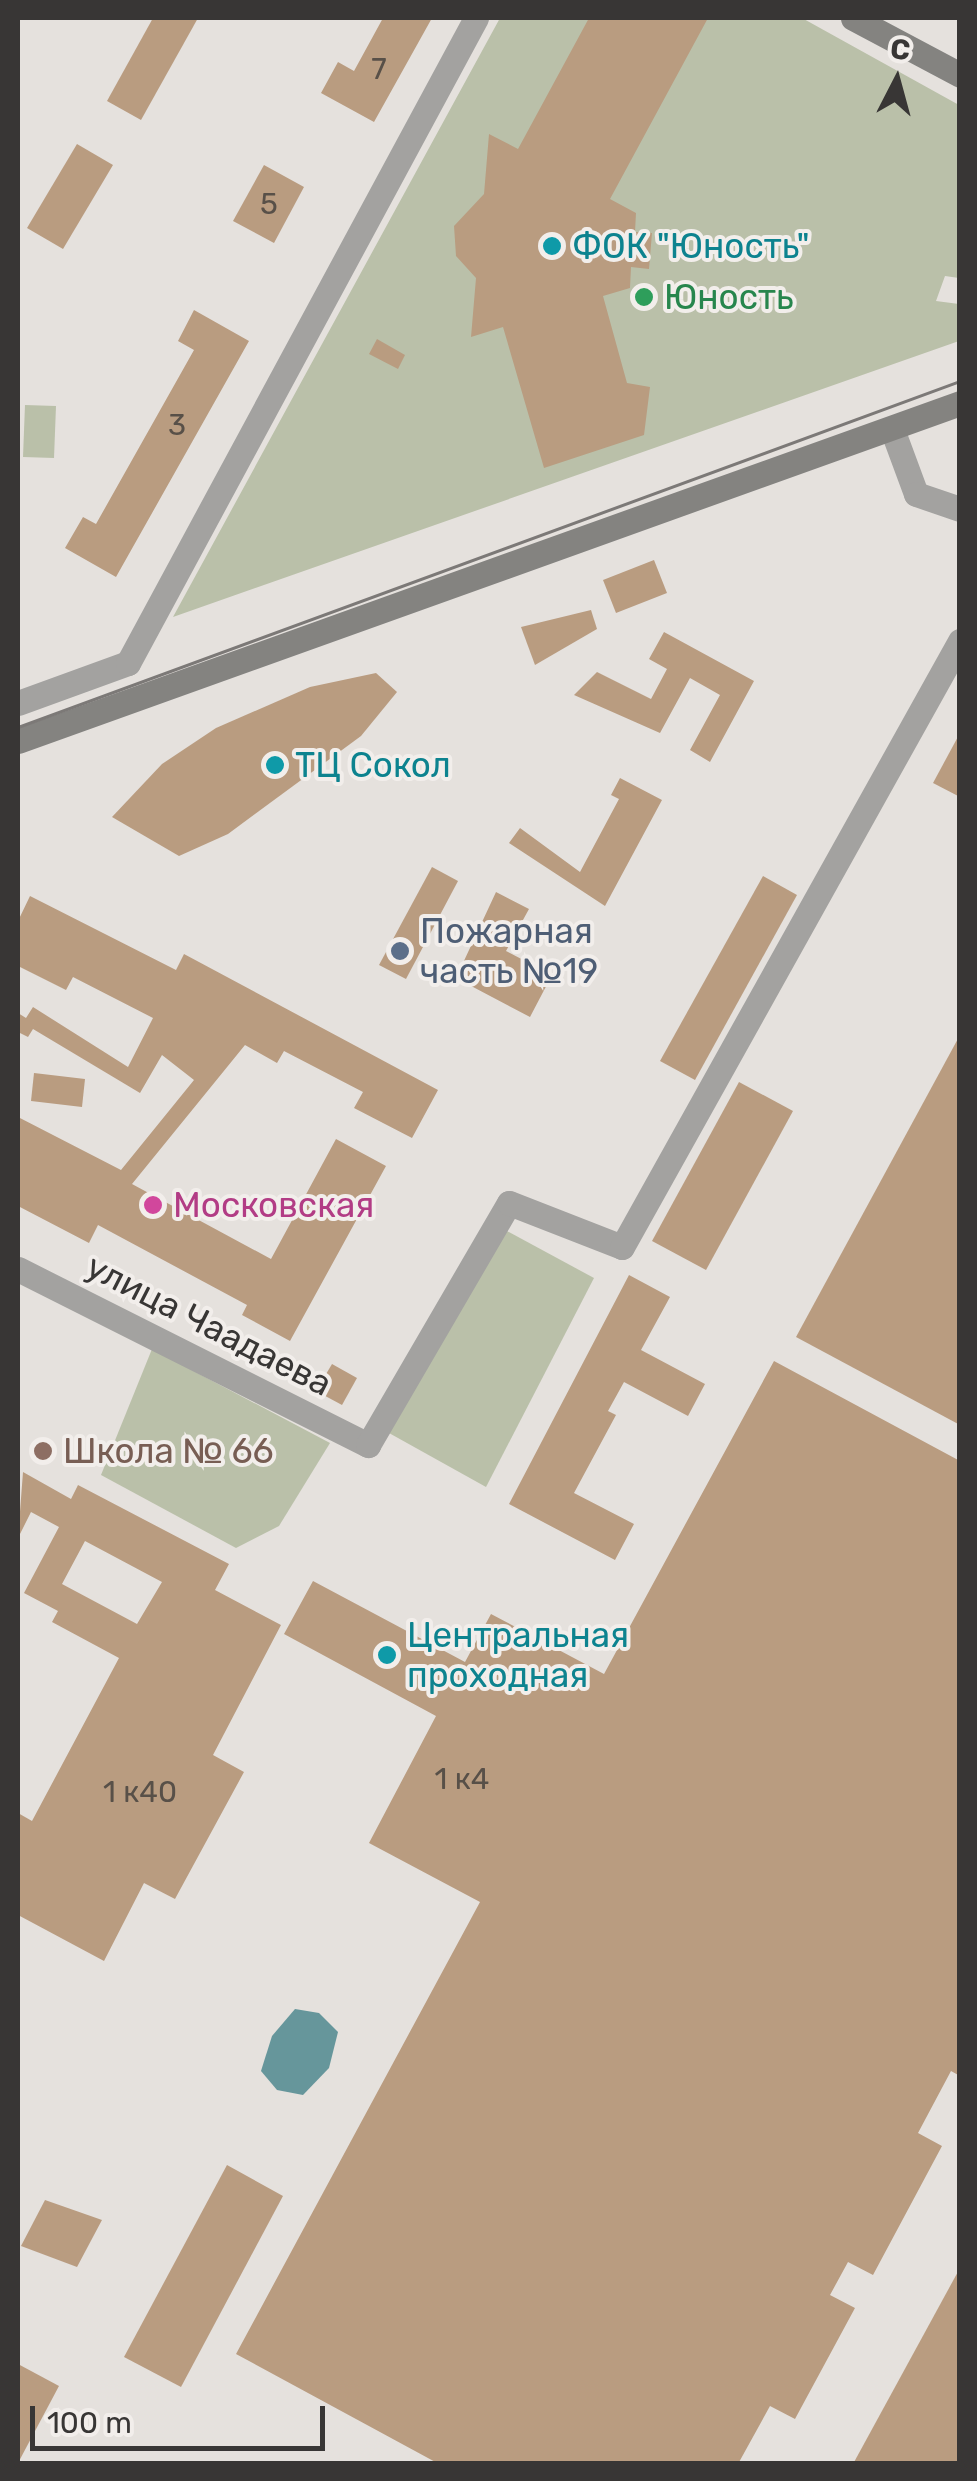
<!DOCTYPE html>
<meta charset="utf-8">
<style>
body{margin:0}
#map{position:relative;width:977px;height:2481px;overflow:hidden;background:#e5e1dd;font-family:Rubik,sans-serif}
div>[style]{position:absolute}
.green>*{inset:0;background:#bac0a9}
.water>*{inset:0;background:#66969b}
.building>*{inset:0;background:#b99c80}
.street>*{height:25px;margin:-12.5px;padding:0 12.5px;transform-origin:12.5px;border-radius:12.5px;background:#a3a2a0}
.secondary>*{height:25px;margin:-12.5px;padding:0 12.5px;transform-origin:12.5px;border-radius:12.5px;background:#848380}
.tram>*{height:2.5px;margin:-1.25px;padding:0 1.25px;transform-origin:1.25px;border-radius:1.25px;background:#7c7977}
.dots>*{width:28px;height:28px;translate:-50% -50%;box-sizing:border-box;border:5px solid #f2eeeb;border-radius:50%}
span{translate:-50% -50%;white-space:nowrap;text-align:center;line-height:1.15;-webkit-text-stroke:8px #f2eeeb;paint-order:stroke}
.number-label{font-size:30px;color:#585048}
.number-label span{-webkit-text-stroke-width:0}
.culture-label{font-size:35px;color:#0d838f}
.left{translate:0 -50%;text-align:left}
.leisure-label{font-size:35px;color:#27864d}
.service-label{font-size:35px;color:#4e5e75}
.hotel-label{font-size:35px;color:#b23c85}
.street-label{font-size:35px;color:#383635}
.education-label{font-size:35px;color:#785e54}
.frame{position:absolute;inset:0;border:20px solid #383635;pointer-events:none}
.north{position:absolute;left:847px;top:30px;width:100px;height:100px;-webkit-text-stroke:8px #f2eeeb;paint-order:stroke;rotate:6deg;font-size:28px;font-weight:700;line-height:40px;text-align:center;color:#383635}
.north::after{content:'';display:block;margin:auto;width:35px;height:45px;background:#383635;clip-path:polygon(50% 0,100% 100%,50% 72%,0 100%)}
.scale{position:absolute;left:30px;top:2406px;width:295px;height:45px;box-sizing:border-box;border:5px solid #383635;border-top:0;padding-left:12px;font-size:30px;line-height:35px;white-space:nowrap;color:#383635;-webkit-text-stroke:8px #f2eeeb;paint-order:stroke}
</style>
<div id="map">
<div class="green">
<i style="clip-path:polygon(500px 18px,802px 18px,959px 105px,959px 278px,945px 276px,936px 301px,959px 304px,959px 341px,173px 617px)"></i>
<i style="clip-path:polygon(25px 405px,56px 406px,54px 458px,23px 457px)"></i>
<i style="clip-path:polygon(505px 1230px,594px 1278px,486px 1487px,389px 1433px)"></i>
<i style="clip-path:polygon(152px 1349px,330px 1443px,279px 1526px,236px 1548px,101px 1475px)"></i>
</div>
<div class="water">
<i style="clip-path:polygon(295px 2009px,319px 2013px,338px 2032px,329px 2068px,303px 2095px,277px 2090px,261px 2071px,272px 2036px)"></i>
</div>
<div class="building">
<i style="clip-path:polygon(153px 18px,198px 18px,141px 120px,107px 101px)"></i>
<i style="clip-path:polygon(383px 18px,432px 18px,374px 122px,321px 93px,338px 62px,354px 71px)"></i>
<i style="clip-path:polygon(589px 18px,708px 18px,610px 199px,636px 213px,635px 232px,652px 233px,649px 269px,631px 267px,630px 288px,603px 296px,627px 383px,650px 387px,644px 435px,544px 468px,503px 327px,471px 337px,476px 278px,456px 256px,454px 226px,484px 194px,489px 134px,518px 149px)"></i>
<i style="clip-path:polygon(77px 144px,113px 165px,63px 249px,27px 228px)"></i>
<i style="clip-path:polygon(264px 165px,304px 187px,274px 243px,233px 221px)"></i>
<i style="clip-path:polygon(194px 310px,249px 341px,116px 577px,65px 548px,83px 517px,96px 524px,194px 350px,178px 341px)"></i>
<i style="clip-path:polygon(377px 339px,405px 355px,398px 369px,369px 354px)"></i>
<i style="clip-path:polygon(654px 560px,667px 593px,616px 613px,603px 580px)"></i>
<i style="clip-path:polygon(591px 610px,597px 629px,535px 665px,521px 627px)"></i>
<i style="clip-path:polygon(664px 632px,754px 681px,710px 762px,690px 750px,720px 695px,690px 678px,660px 733px,574px 695px,597px 672px,651px 699px,667px 669px,649px 659px)"></i>
<i style="clip-path:polygon(376px 673px,397px 692px,361px 736px,228px 834px,179px 856px,112px 817px,162px 764px,216px 728px,310px 687px)"></i>
<i style="clip-path:polygon(960px 733px,960px 797px,933px 783px)"></i>
<i style="clip-path:polygon(620px 778px,662px 800px,605px 906px,509px 843px,520px 828px,580px 872px,619px 799px,611px 795px)"></i>
<i style="clip-path:polygon(432px 867px,458px 881px,406px 979px,379px 965px)"></i>
<i style="clip-path:polygon(763px 876px,797px 895px,695px 1080px,660px 1061px)"></i>
<i style="clip-path:polygon(496px 892px,529px 909px,506px 951px,552px 975px,530px 1017px,456px 978px)"></i>
<i style="clip-path:polygon(30px 896px,176px 970px,184px 954px,438px 1090px,412px 1138px,354px 1108px,363px 1092px,284px 1051px,277px 1063px,245px 1045px,132px 1184px,271px 1259px,336px 1139px,386px 1166px,290px 1341px,242px 1315px,247px 1305px,98px 1225px,89px 1243px,18px 1206px,18px 1117px,121px 1170px,194px 1080px,162px 1055px,140px 1093px,33px 1029px,28px 1037px,18px 1032px,18px 1013px,26px 1018px,33px 1007px,128px 1067px,153px 1018px,73px 977px,66px 990px,18px 966px,18px 921px)"></i>
<i style="clip-path:polygon(960px 1035px,960px 1425px,796px 1337px)"></i>
<i style="clip-path:polygon(34px 1073px,85px 1079px,82px 1107px,31px 1101px)"></i>
<i style="clip-path:polygon(739px 1082px,793px 1111px,706px 1270px,652px 1241px)"></i>
<i style="clip-path:polygon(629px 1275px,670px 1297px,641px 1350px,705px 1384px,688px 1416px,624px 1382px,608px 1411px,616px 1415px,574px 1493px,634px 1524px,615px 1560px,509px 1504px)"></i>
<i style="clip-path:polygon(774px 1361px,960px 1461px,960px 2076px,951px 2071px,918px 2133px,942px 2146px,873px 2275px,848px 2262px,830px 2295px,855px 2308px,795px 2419px,770px 2406px,738px 2464px,439px 2464px,236px 2354px,480px 1902px,369px 1843px,436px 1716px,284px 1634px,313px 1581px,465px 1662px,491px 1614px,604px 1674px)"></i>
<i style="clip-path:polygon(332px 1364px,357px 1378px,342px 1405px,316px 1391px)"></i>
<i style="clip-path:polygon(evenodd,23px 1472px,71px 1499px,78px 1485px,229px 1564px,215px 1590px,281px 1625px,213px 1755px,244px 1772px,175px 1899px,144px 1883px,104px 1961px,18px 1915px,18px 1813px,32px 1821px,119px 1658px,52px 1622px,58px 1611px,24px 1593px,59px 1527px,31px 1512px,18px 1538px,23px 1472px,85px 1541px,162px 1582px,137px 1624px,62px 1584px,85px 1541px)"></i>
<i style="clip-path:polygon(227px 2165px,283px 2196px,181px 2387px,124px 2357px)"></i>
<i style="clip-path:polygon(45px 2200px,102px 2220px,77px 2267px,21px 2246px)"></i>
<i style="clip-path:polygon(960px 2268px,960px 2464px,853px 2464px)"></i>
<i style="clip-path:polygon(18px 2364px,59px 2386px,18px 2463px)"></i>
</div>
<div class="street">
<i style="left:892px;top:429px;width:69px;rotate:69.7deg"></i>
<i style="left:916px;top:494px;width:46px;rotate:18.8deg"></i>
<i style="left:18px;top:703px;width:117px;rotate:-20deg"></i>
<i style="left:128px;top:663px;width:733px;rotate:-61.65deg"></i>
<i style="left:18px;top:1269px;width:392px;rotate:26.7deg"></i>
<i style="left:368px;top:1445px;width:280px;rotate:-59.8deg"></i>
<i style="left:509px;top:1203px;width:121px;rotate:21.3deg"></i>
<i style="left:622px;top:1247px;width:694px;rotate:-60.85deg"></i>
</div>
<div class="secondary">
<i style="left:853px;top:18px;width:121px;rotate:28deg"></i>
<i style="left:18px;top:741px;width:1001px;rotate:-19.74deg"></i>
</div>
<div class="tram">
<i style="left:18px;top:727px;width:1004px;rotate:-20.17deg"></i>
</div>
<div class="dots">
<i style="left:552px;top:246px;background:#0f9aa8"></i>
<i style="left:644px;top:297px;background:#2e9e5b"></i>
<i style="left:275px;top:765px;background:#0f9aa8"></i>
<i style="left:400px;top:951px;background:#5c6f8a"></i>
<i style="left:153px;top:1205px;background:#d1479c"></i>
<i style="left:43px;top:1451px;background:#8d6e63"></i>
<i style="left:387px;top:1655px;background:#0f9aa8"></i>
</div>
<div class="number-label">
<span style="left:379px;top:69px">7</span>
<span style="left:269px;top:204px">5</span>
<span style="left:177px;top:425px">3</span>
<span style="left:462px;top:1779px">1 к4</span>
<span style="left:140px;top:1792px">1 к40</span>
</div>
<div class="culture-label">
<span class="left" style="left:572px;top:246px">ФОК "Юность"</span>
<span class="left" style="left:295px;top:765px">ТЦ Сокол</span>
<span class="left" style="left:407px;top:1655px">Центральная<br>проходная</span>
</div>
<div class="leisure-label">
<span class="left" style="left:664px;top:297px">Юность</span>
</div>
<div class="service-label">
<span class="left" style="left:420px;top:951px">Пожарная<br>часть №19</span>
</div>
<div class="hotel-label">
<span class="left" style="left:173px;top:1205px">Московская</span>
</div>
<div class="street-label">
<span style="left:209px;top:1325px;rotate:27deg">улица Чаадаева</span>
</div>
<div class="education-label">
<span class="left" style="left:63px;top:1451px">Школа № 66</span>
</div>
<div class="frame"></div>
<div class="north">С</div>
<div class="scale">100 m</div>
</div>
